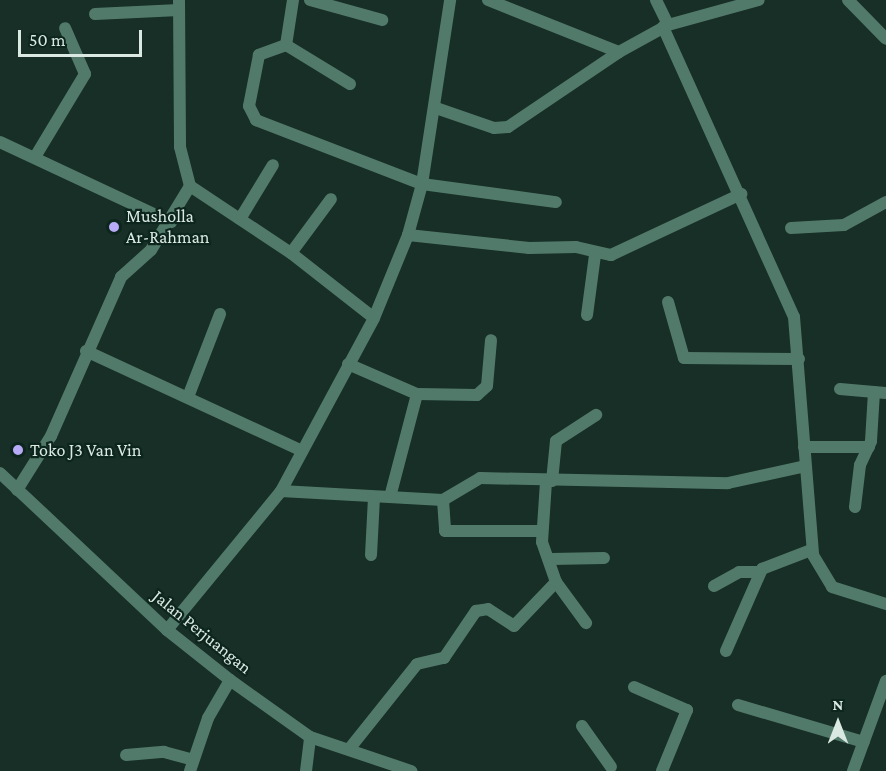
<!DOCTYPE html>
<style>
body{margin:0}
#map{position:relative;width:886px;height:771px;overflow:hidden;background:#172f26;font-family:"Crimson Pro",serif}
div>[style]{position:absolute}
.minor>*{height:12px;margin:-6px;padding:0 6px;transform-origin:6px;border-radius:6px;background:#527a6a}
.tertiary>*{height:12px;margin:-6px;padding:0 6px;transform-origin:6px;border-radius:6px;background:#527a6a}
.dots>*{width:16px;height:16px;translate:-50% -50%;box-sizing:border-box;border:3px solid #0d261d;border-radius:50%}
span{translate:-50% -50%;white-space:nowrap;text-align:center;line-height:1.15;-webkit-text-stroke:4.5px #0d261d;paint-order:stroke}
.poi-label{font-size:18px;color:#dae9e2}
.left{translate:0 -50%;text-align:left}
.street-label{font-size:18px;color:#dae9e2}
.north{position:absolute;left:808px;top:693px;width:60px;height:60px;-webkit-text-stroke:4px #0d261d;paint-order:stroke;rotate:0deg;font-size:16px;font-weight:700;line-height:24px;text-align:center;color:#dae9e2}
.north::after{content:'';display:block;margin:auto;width:21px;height:27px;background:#dae9e2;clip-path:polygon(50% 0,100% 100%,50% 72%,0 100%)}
.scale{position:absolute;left:18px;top:30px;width:124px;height:27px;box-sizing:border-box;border:3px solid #dae9e2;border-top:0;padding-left:8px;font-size:18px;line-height:21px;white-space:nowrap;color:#dae9e2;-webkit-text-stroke:4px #0d261d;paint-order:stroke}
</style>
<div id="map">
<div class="minor">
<i style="left:179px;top:0;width:147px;rotate:89.6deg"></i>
<i style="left:180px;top:147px;width:40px;rotate:75.6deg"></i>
<i style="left:190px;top:186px;width:121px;rotate:33.6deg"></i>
<i style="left:291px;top:253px;width:105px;rotate:38.1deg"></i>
<i style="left:293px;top:0;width:46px;rotate:98.8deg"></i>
<i style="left:286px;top:45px;width:29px;rotate:160deg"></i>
<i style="left:259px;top:55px;width:52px;rotate:101.1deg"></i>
<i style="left:249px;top:106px;width:16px;rotate:63deg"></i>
<i style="left:256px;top:120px;width:178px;rotate:21.1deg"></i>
<i style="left:422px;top:184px;width:135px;rotate:7.7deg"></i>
<i style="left:310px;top:0;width:75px;rotate:15.5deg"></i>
<i style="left:488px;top:0;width:141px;rotate:21.7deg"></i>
<i style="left:619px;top:52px;width:56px;rotate:-28.9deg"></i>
<i style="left:668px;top:25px;width:94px;rotate:-15.4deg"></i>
<i style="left:656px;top:0;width:28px;rotate:64deg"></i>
<i style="left:848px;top:0;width:54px;rotate:45.7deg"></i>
<i style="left:95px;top:14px;width:84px;rotate:-2.7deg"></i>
<i style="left:663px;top:27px;width:318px;rotate:65.7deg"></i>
<i style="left:794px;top:317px;width:239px;rotate:85.4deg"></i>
<i style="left:813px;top:555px;width:37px;rotate:59deg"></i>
<i style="left:832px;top:587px;width:57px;rotate:17.5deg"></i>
<i style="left:286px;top:45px;width:75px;rotate:31.4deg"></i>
<i style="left:436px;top:108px;width:61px;rotate:19deg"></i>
<i style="left:494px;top:128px;width:14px;rotate:-4deg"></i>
<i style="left:508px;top:127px;width:134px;rotate:-34deg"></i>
<i style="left:0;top:142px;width:189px;rotate:25.1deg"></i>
<i style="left:35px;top:157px;width:97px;rotate:-58.9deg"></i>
<i style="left:85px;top:74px;width:50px;rotate:-113.5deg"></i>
<i style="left:240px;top:219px;width:63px;rotate:-58.6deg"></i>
<i style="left:791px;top:228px;width:53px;rotate:-3.2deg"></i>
<i style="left:844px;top:225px;width:48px;rotate:-28.7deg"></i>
<i style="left:408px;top:235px;width:122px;rotate:6.1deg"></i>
<i style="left:529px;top:248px;width:47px;rotate:-1.2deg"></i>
<i style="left:576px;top:247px;width:36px;rotate:13deg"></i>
<i style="left:611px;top:255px;width:144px;rotate:-25.1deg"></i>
<i style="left:291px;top:253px;width:67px;rotate:-53.5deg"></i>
<i style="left:668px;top:302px;width:58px;rotate:74.1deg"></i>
<i style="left:684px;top:358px;width:115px;rotate:0.5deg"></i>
<i style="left:587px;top:315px;width:61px;rotate:-82.4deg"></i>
<i style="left:86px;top:351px;width:238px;rotate:24.8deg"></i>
<i style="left:348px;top:364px;width:75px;rotate:23.5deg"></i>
<i style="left:417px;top:394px;width:60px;rotate:1deg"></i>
<i style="left:477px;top:395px;width:13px;rotate:-42deg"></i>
<i style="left:487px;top:386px;width:46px;rotate:-85deg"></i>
<i style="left:840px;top:389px;width:46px;rotate:5deg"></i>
<i style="left:188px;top:397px;width:89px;rotate:-68.9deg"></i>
<i style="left:804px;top:447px;width:65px"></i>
<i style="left:552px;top:481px;width:40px;rotate:-84.3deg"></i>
<i style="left:556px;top:441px;width:48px;rotate:-33deg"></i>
<i style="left:17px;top:490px;width:64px;rotate:-57.8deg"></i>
<i style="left:51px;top:436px;width:174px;rotate:-66.2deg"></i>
<i style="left:121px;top:277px;width:40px;rotate:-42deg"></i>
<i style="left:151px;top:250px;width:75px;rotate:-58.6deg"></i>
<i style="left:281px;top:491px;width:162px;rotate:3.2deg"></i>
<i style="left:443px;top:500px;width:43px;rotate:-30.7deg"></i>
<i style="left:480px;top:478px;width:248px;rotate:1.2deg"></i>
<i style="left:728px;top:483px;width:79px;rotate:-12.4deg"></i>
<i style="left:390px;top:497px;width:106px;rotate:-75.3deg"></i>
<i style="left:443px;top:500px;width:31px;rotate:86deg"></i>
<i style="left:445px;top:531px;width:96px"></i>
<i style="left:855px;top:507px;width:42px;rotate:-83.2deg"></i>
<i style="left:860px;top:465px;width:26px;rotate:-65deg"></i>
<i style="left:871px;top:441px;width:49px;rotate:-86.5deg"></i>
<i style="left:371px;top:555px;width:58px;rotate:-87deg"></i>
<i style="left:551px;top:559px;width:53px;rotate:-1.1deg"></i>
<i style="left:556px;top:582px;width:51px;rotate:53.8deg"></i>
<i style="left:714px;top:586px;width:29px;rotate:-29deg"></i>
<i style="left:739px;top:572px;width:20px"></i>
<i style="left:167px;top:630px;width:180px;rotate:-50.6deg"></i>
<i style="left:281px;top:491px;width:196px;rotate:-61.7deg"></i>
<i style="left:374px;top:318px;width:90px;rotate:-67.7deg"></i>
<i style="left:408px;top:235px;width:53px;rotate:-74.6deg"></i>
<i style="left:422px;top:184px;width:186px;rotate:-81.3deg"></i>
<i style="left:726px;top:651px;width:90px;rotate:-66.3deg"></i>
<i style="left:762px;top:569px;width:53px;rotate:-21.2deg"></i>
<i style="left:634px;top:687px;width:58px;rotate:23.5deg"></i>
<i style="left:687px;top:710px;width:66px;rotate:112.3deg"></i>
<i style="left:738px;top:705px;width:131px;rotate:16.4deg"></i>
<i style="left:582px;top:726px;width:50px;rotate:54.7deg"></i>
<i style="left:350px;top:748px;width:107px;rotate:-51.4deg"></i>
<i style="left:417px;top:664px;width:28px;rotate:-13deg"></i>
<i style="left:444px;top:658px;width:57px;rotate:-55.8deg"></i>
<i style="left:476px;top:611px;width:12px;rotate:-9deg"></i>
<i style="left:488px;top:609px;width:31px;rotate:33deg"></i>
<i style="left:514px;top:626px;width:61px;rotate:-46.3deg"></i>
<i style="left:556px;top:582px;width:42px;rotate:-109.3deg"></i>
<i style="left:542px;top:542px;width:61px;rotate:-86.2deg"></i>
<i style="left:126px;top:755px;width:38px;rotate:-5deg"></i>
<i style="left:164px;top:752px;width:30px;rotate:15deg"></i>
<i style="left:190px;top:771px;width:56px;rotate:-71.2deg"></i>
<i style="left:208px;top:718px;width:44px;rotate:-59.9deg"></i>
<i style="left:306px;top:771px;width:34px;rotate:-83deg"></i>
<i style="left:853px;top:771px;width:96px;rotate:-69.9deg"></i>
</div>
<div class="tertiary">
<i style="left:0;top:473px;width:229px;rotate:43.2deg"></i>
<i style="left:167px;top:630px;width:80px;rotate:38.4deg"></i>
<i style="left:230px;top:680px;width:98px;rotate:35.5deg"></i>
<i style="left:310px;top:737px;width:107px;rotate:18.6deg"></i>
</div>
<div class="dots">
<i style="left:114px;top:227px;background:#b7abf7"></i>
<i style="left:18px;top:450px;background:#b7abf7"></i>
</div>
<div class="poi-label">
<span class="left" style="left:126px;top:227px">Musholla<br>Ar-Rahman</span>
<span class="left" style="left:30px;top:450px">Toko J3 Van Vin</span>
</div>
<div class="street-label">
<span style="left:202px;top:632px;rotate:39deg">Jalan Perjuangan</span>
</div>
<div class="north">N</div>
<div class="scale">50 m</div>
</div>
